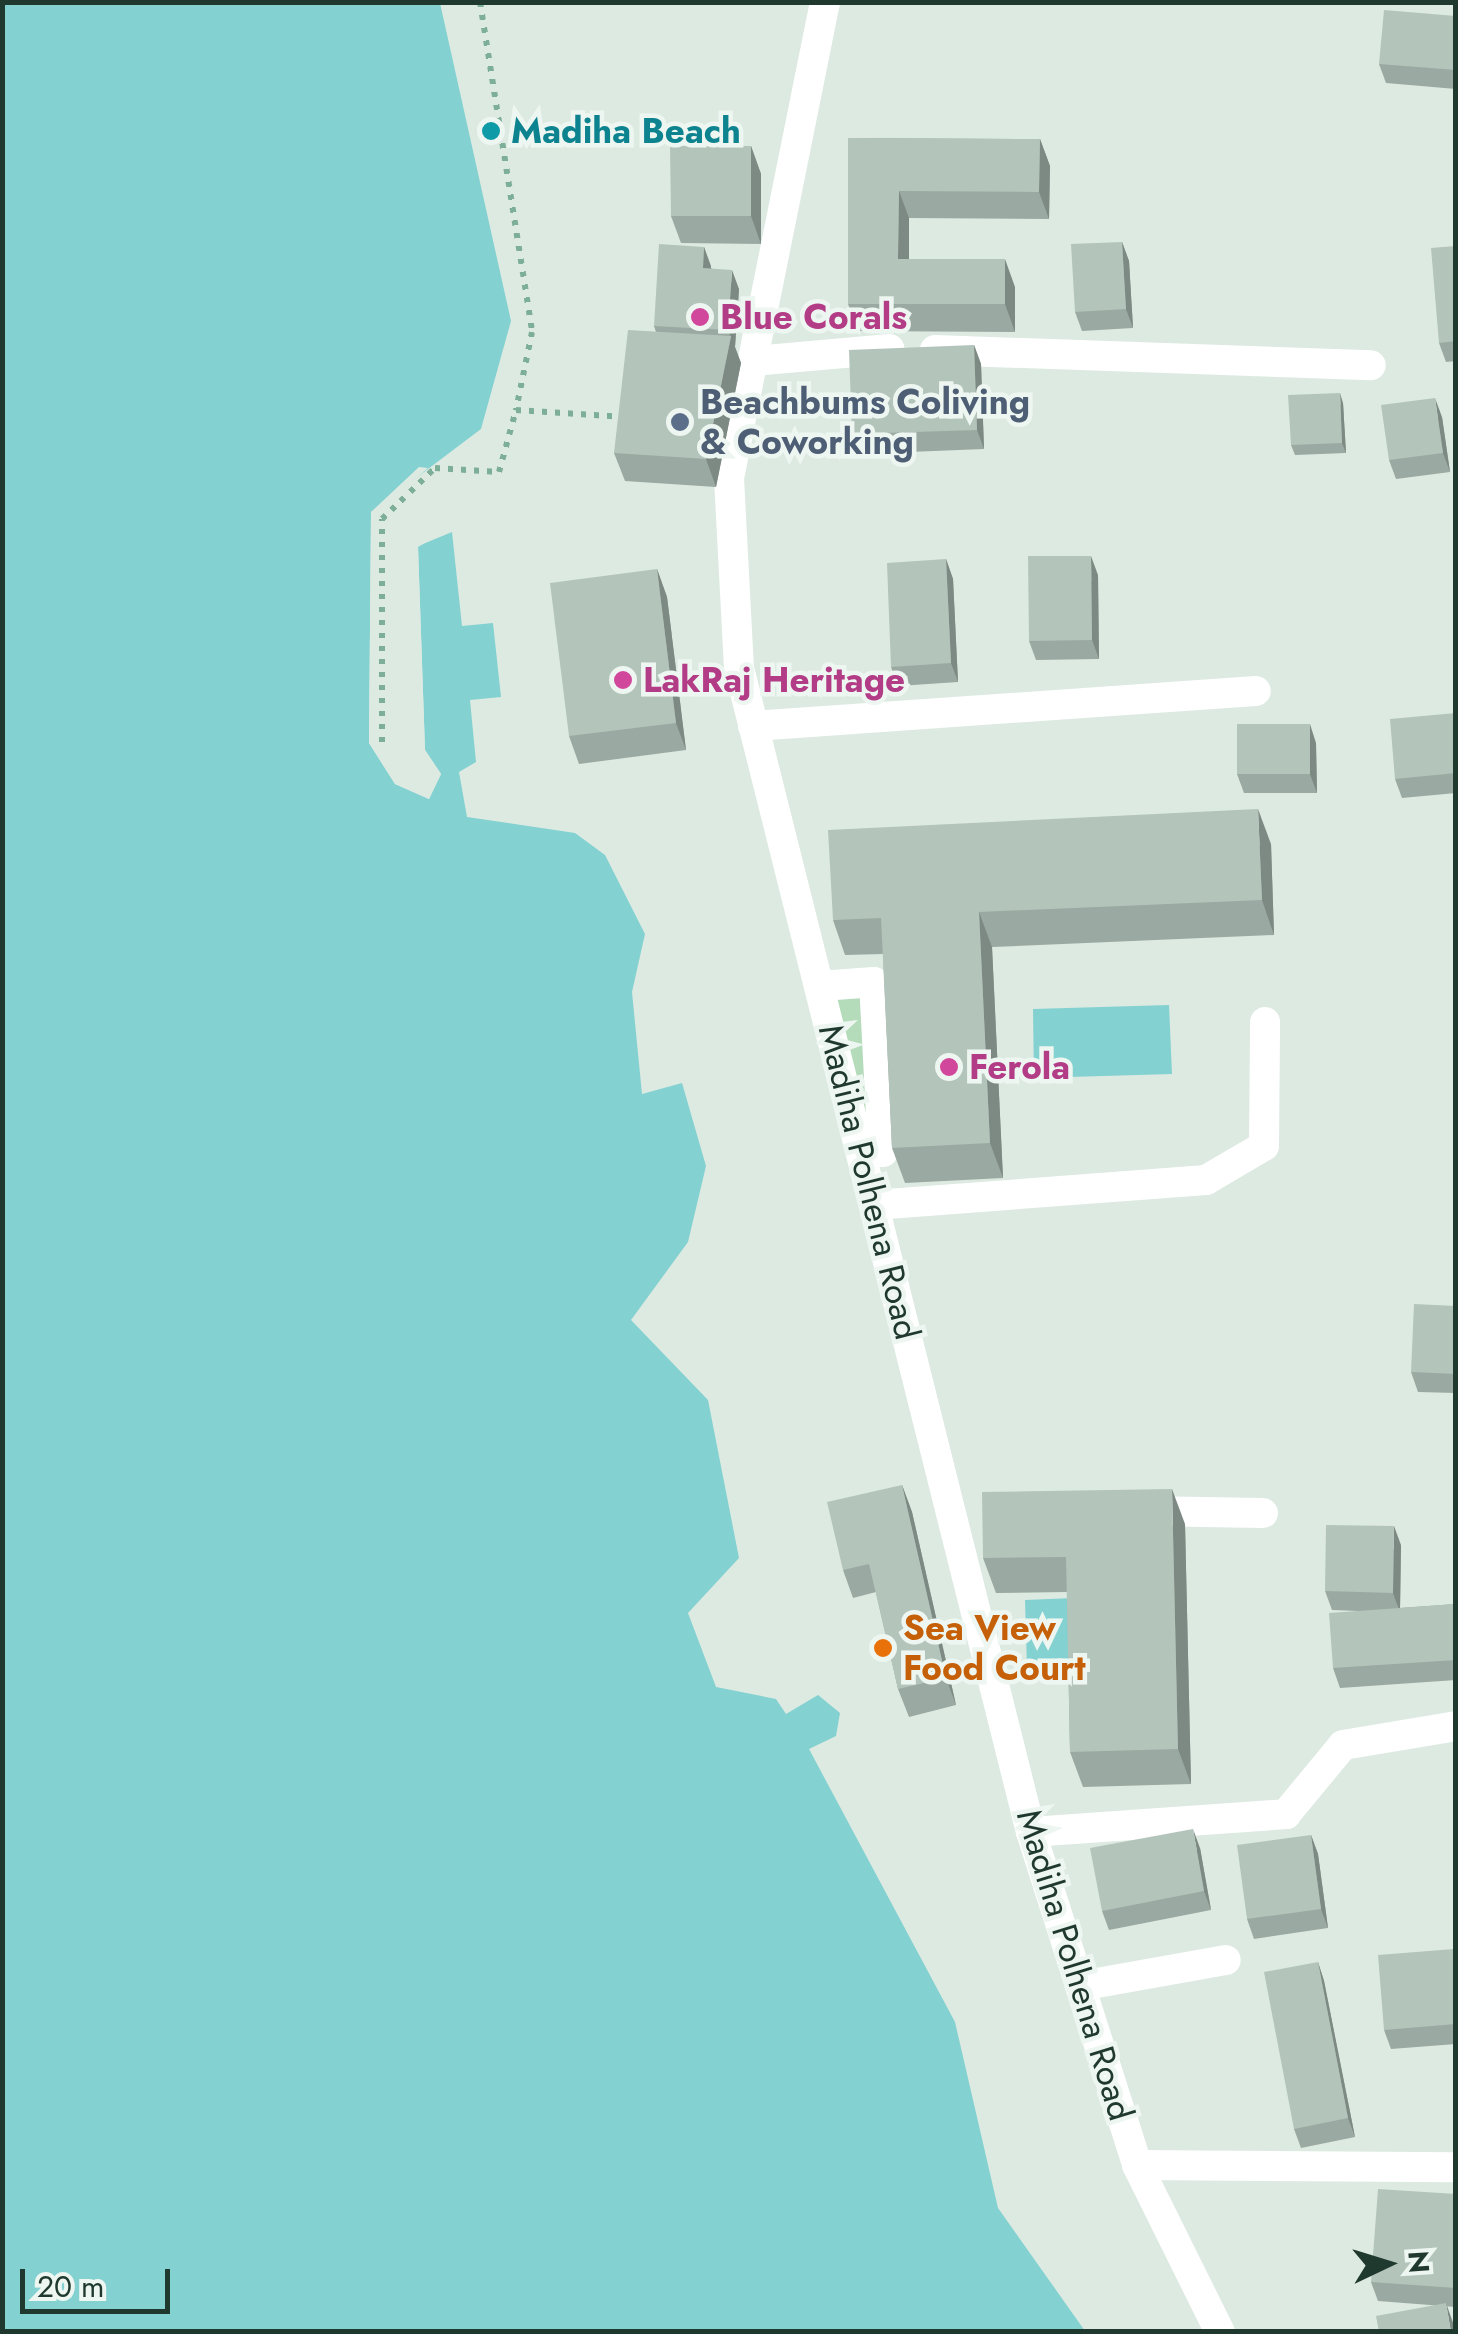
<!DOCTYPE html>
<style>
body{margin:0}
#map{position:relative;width:1458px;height:2334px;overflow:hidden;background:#ddeae2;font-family:Jost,sans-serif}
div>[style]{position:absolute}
.green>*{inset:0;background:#b5dcba}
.water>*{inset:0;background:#83d1d1}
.pier>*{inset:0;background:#ddeae2}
.path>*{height:6px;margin-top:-3px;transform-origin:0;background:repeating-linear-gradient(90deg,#7dae97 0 5px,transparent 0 13px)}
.minor>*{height:30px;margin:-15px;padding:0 15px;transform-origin:15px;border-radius:15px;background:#fff}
.wall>*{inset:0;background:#9aa9a1}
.shaded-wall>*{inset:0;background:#7d8983}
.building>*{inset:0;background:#b3c4bb}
.dots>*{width:28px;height:28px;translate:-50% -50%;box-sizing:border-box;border:5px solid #eef6f1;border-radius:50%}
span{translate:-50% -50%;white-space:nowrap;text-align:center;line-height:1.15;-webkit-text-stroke:9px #eef6f1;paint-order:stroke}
.culture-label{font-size:35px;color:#0d838f;font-weight:700}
.left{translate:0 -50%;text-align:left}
.hotel-label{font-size:35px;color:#b23c85;font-weight:700}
.service-label{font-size:35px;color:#4e5e75;font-weight:700}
.street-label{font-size:35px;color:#1f392e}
.food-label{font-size:35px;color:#c56008;font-weight:700}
.frame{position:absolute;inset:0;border:5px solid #1f392e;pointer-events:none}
.north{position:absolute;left:1338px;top:2214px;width:100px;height:100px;-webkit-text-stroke:8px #eef6f1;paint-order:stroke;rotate:86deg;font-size:28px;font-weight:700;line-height:40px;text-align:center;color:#1f392e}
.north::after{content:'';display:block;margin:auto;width:35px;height:45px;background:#1f392e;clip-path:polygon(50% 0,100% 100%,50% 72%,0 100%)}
.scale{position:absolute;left:20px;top:2269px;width:150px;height:45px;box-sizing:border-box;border:5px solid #1f392e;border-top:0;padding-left:12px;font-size:30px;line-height:35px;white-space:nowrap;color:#1f392e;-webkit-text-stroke:8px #eef6f1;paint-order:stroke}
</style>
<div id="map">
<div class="green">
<i style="clip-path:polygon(863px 998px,872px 1128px,864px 1128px,837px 1000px)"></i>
</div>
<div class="water">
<i style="clip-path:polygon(3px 3px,440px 3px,511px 321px,481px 429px,371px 512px,369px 743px,395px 784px,429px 799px,441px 774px,425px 750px,418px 546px,452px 532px,462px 626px,493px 623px,501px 697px,470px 700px,476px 762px,459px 772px,467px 817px,575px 833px,605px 855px,645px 934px,632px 992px,642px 1094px,682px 1083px,706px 1166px,688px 1242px,631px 1320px,708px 1400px,739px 1558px,688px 1613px,716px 1687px,776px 1699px,786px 1714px,818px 1695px,840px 1713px,836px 1736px,809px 1749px,955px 2022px,998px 2208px,1085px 2331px,3px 2332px)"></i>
<i style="clip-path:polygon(1169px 1005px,1172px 1074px,1034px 1078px,1033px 1009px)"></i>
<i style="clip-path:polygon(1073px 1598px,1075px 1667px,1027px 1668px,1025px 1600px)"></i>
</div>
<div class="pier">
<i style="clip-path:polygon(419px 467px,428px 468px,375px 514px,374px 742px,398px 780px,427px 792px,435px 774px,420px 751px,413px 546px,452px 527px,418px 547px,425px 750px,441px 774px,429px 799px,395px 784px,369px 743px,371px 512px)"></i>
</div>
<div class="path">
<i style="left:480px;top:2px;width:334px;rotate:81deg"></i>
<i style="left:532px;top:332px;width:80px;rotate:101.6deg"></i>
<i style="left:516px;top:410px;width:109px;rotate:3.7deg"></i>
<i style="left:382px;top:742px;width:223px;rotate:-90deg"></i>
<i style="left:382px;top:519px;width:74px;rotate:-43.9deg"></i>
<i style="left:435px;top:468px;width:64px;rotate:3.6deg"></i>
<i style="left:499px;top:472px;width:64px;rotate:-74.7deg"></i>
</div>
<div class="minor">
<i style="left:825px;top:2px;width:486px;rotate:101.4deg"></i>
<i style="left:729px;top:478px;width:190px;rotate:87deg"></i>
<i style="left:739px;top:668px;width:1200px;rotate:75.92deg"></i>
<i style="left:1031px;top:1832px;width:349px;rotate:72.3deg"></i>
<i style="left:1137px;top:2165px;width:186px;rotate:63.6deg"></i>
<i style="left:935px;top:350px;width:436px;rotate:2deg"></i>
<i style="left:753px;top:361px;width:137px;rotate:-5deg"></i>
<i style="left:753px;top:726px;width:504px;rotate:-3.98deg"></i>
<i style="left:819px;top:986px;width:55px;rotate:-4.2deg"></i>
<i style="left:874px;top:982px;width:170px;rotate:87deg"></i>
<i style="left:883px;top:1152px;width:22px;rotate:177deg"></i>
<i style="left:874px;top:1205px;width:333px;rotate:-4.3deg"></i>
<i style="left:1206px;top:1180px;width:67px;rotate:-30.4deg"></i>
<i style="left:1264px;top:1146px;width:124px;rotate:-89.5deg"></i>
<i style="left:1143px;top:1511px;width:120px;rotate:1deg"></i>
<i style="left:1031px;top:1832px;width:256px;rotate:-4deg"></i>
<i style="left:1286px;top:1814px;width:89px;rotate:-50.4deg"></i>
<i style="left:1343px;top:1745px;width:115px;rotate:-9.5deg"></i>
<i style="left:1080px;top:1986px;width:148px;rotate:-10.1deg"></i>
<i style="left:1137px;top:2165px;width:319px;rotate:0.4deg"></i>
</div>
<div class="wall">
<i style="clip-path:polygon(1456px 16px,1456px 89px,1386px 83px,1379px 64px)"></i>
<i style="clip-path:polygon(848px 138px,1040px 139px,1050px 166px,1049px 219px,909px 218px,909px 259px,1015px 287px,1015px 332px,858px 331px,848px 304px)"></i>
<i style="clip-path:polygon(751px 146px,761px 174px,761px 244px,681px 243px,671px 216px)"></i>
<i style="clip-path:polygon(1122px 242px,1129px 261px,1133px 328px,1082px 331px,1075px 312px)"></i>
<i style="clip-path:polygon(1456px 246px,1456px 361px,1446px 362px,1439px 343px)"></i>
<i style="clip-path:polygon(704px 247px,711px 268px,739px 289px,735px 347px,741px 363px,716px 487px,625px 481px,614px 453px,656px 332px,654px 326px)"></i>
<i style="clip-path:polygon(974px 345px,981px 364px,984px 449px,859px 454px,852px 434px)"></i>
<i style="clip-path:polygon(1343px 403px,1346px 453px,1295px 455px,1291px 445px)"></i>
<i style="clip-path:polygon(1442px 417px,1450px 472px,1396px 479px,1389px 460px)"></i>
<i style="clip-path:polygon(946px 559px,953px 579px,958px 682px,898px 686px,891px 667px)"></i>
<i style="clip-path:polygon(657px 569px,667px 597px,686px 750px,579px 764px,569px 736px)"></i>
<i style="clip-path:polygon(1098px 575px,1099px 659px,1036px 660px,1029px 641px)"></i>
<i style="clip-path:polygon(1456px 713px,1456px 793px,1402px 798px,1395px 779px)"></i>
<i style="clip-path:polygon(1316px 743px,1317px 793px,1244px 793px,1237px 774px)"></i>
<i style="clip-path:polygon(1271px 844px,1274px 935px,992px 947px,1003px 1178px,905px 1183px,892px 1148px,883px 954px,845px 955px,833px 920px)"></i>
<i style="clip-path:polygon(1456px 1306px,1456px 1393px,1418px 1392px,1411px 1372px)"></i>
<i style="clip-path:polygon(902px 1485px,912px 1512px,956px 1705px,909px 1717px,898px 1689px,876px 1592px,853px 1598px,843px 1570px)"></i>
<i style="clip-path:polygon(1185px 1524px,1191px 1784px,1083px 1787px,1070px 1752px,1067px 1592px,996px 1593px,983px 1558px)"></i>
<i style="clip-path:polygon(1401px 1545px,1400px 1608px,1456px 1604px,1456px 1680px,1340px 1688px,1333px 1668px,1359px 1611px,1332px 1610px,1325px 1591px)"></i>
<i style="clip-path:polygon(1311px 1835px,1318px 1854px,1328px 1928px,1254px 1939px,1247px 1919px)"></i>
<i style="clip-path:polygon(1200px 1848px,1211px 1910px,1109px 1930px,1102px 1911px)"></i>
<i style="clip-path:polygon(1456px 1953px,1456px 2044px,1391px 2049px,1384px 2030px)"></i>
<i style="clip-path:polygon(1318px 1962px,1324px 1981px,1355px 2137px,1301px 2148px,1294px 2129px)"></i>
<i style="clip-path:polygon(1456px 2194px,1456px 2307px,1378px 2301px,1371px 2282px)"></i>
</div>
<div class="shaded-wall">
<i style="clip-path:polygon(1040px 139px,1050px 166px,1049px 219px,1039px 192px)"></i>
<i style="clip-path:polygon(751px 146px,761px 174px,761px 244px,751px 216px)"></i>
<i style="clip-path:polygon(899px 191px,909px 218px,909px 287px,898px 259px)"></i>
<i style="clip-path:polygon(1122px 242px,1129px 261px,1133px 328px,1126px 309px)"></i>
<i style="clip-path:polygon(704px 247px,711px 266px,710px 287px,703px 268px)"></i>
<i style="clip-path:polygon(1005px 259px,1015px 287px,1015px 332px,1005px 304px)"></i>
<i style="clip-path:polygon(732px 270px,739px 289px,735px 347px,741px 363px,716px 487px,706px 459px,731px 337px,728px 330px)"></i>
<i style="clip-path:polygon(974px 345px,981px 364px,984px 449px,977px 430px)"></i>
<i style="clip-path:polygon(1340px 393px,1343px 403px,1346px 453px,1342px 443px)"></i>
<i style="clip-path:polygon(1435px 398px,1442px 417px,1450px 472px,1443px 453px)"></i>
<i style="clip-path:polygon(1091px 556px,1098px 575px,1099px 659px,1092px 640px)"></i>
<i style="clip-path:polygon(946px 559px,953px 579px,958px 682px,951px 663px)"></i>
<i style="clip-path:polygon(657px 569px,667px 597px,686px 750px,676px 723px)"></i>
<i style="clip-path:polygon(1310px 724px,1316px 743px,1317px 793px,1310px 774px)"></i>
<i style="clip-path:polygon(1258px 809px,1271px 844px,1274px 935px,1262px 900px)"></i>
<i style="clip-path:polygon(979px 912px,992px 947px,1003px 1178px,990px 1143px)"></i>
<i style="clip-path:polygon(902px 1485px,912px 1512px,956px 1705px,946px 1678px)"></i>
<i style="clip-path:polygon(1172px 1489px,1185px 1524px,1191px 1784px,1178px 1749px)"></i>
<i style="clip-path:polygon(1394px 1526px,1401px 1545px,1400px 1612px,1393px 1593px)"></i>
<i style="clip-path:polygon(1193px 1829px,1200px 1848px,1211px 1910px,1204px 1891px)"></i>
<i style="clip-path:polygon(1311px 1835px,1318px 1854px,1328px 1928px,1321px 1909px)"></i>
<i style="clip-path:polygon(1318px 1962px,1324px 1981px,1355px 2137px,1348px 2118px)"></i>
<i style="clip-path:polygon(1446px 2303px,1456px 2331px,1456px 2332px,1451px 2332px)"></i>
</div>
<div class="building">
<i style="clip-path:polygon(1384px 10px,1456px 16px,1456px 70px,1379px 64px)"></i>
<i style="clip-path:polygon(848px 138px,1040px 139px,1039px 192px,899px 191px,898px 259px,1005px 259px,1005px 304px,848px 304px)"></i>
<i style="clip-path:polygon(670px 146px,751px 146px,751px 216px,671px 216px)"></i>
<i style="clip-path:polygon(1122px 242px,1126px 309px,1075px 312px,1071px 244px)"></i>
<i style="clip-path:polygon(659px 244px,704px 247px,703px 268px,732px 270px,728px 330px,654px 326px)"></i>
<i style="clip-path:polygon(1456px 246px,1456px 341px,1439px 343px,1431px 248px)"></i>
<i style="clip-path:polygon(628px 330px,731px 336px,706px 459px,614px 453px)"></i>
<i style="clip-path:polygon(974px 345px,977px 430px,852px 434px,849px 350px)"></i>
<i style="clip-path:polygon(1340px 393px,1342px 443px,1291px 445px,1288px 395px)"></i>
<i style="clip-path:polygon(1435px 398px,1443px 453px,1389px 460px,1381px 405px)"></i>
<i style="clip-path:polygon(1028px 556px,1091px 556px,1092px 640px,1029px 641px)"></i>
<i style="clip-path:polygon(946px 559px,951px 663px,891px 667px,887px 563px)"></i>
<i style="clip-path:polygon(657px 569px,676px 723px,569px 736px,550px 583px)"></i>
<i style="clip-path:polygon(1456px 713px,1456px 773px,1395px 779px,1390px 719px)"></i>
<i style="clip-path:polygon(1237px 724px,1310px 724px,1310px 774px,1237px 774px)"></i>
<i style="clip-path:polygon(1258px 809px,1262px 900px,979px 912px,990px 1143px,892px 1148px,881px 918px,833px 920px,828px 830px)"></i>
<i style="clip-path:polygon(1414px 1304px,1456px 1306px,1456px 1374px,1411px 1372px)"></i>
<i style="clip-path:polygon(902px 1485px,946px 1678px,898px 1689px,869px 1564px,843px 1570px,827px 1502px)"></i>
<i style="clip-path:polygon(1172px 1489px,1178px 1749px,1070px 1752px,1066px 1557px,983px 1558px,982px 1492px)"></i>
<i style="clip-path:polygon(1326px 1525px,1394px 1526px,1393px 1593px,1325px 1591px)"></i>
<i style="clip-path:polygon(1456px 1604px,1456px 1660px,1333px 1668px,1329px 1613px)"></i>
<i style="clip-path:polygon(1193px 1829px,1204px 1891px,1102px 1911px,1090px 1848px)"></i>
<i style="clip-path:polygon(1311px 1835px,1321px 1909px,1247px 1919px,1237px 1845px)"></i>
<i style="clip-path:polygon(1454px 1949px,1456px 2024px,1384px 2030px,1378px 1955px)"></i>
<i style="clip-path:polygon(1318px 1962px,1348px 2118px,1294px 2129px,1264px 1972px)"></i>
<i style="clip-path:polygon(1378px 2189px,1456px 2194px,1456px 2288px,1371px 2282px)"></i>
<i style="clip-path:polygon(1446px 2303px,1451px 2332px,1379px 2332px,1376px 2316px)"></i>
</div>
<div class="dots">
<i style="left:491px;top:131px;background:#0f9aa8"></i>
<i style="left:700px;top:317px;background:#d1479c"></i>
<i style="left:680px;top:422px;background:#5c6f8a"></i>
<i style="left:623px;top:680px;background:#d1479c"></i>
<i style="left:949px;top:1067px;background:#d1479c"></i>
<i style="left:883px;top:1648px;background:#e8710a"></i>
</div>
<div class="culture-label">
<span class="left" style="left:511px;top:131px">Madiha Beach</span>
</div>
<div class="hotel-label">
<span class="left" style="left:720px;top:317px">Blue Corals</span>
<span class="left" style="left:643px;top:680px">LakRaj Heritage</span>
<span class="left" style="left:969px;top:1067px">Ferola</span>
</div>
<div class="service-label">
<span class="left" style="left:700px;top:422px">Beachbums Coliving<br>&amp; Coworking</span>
</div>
<div class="street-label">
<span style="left:869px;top:1182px;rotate:76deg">Madiha Polhena Road</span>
<span style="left:1075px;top:1965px;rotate:73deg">Madiha Polhena Road</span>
</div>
<div class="food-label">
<span class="left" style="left:903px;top:1648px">Sea View<br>Food Court</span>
</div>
<div class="frame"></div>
<div class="north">N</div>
<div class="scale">20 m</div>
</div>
